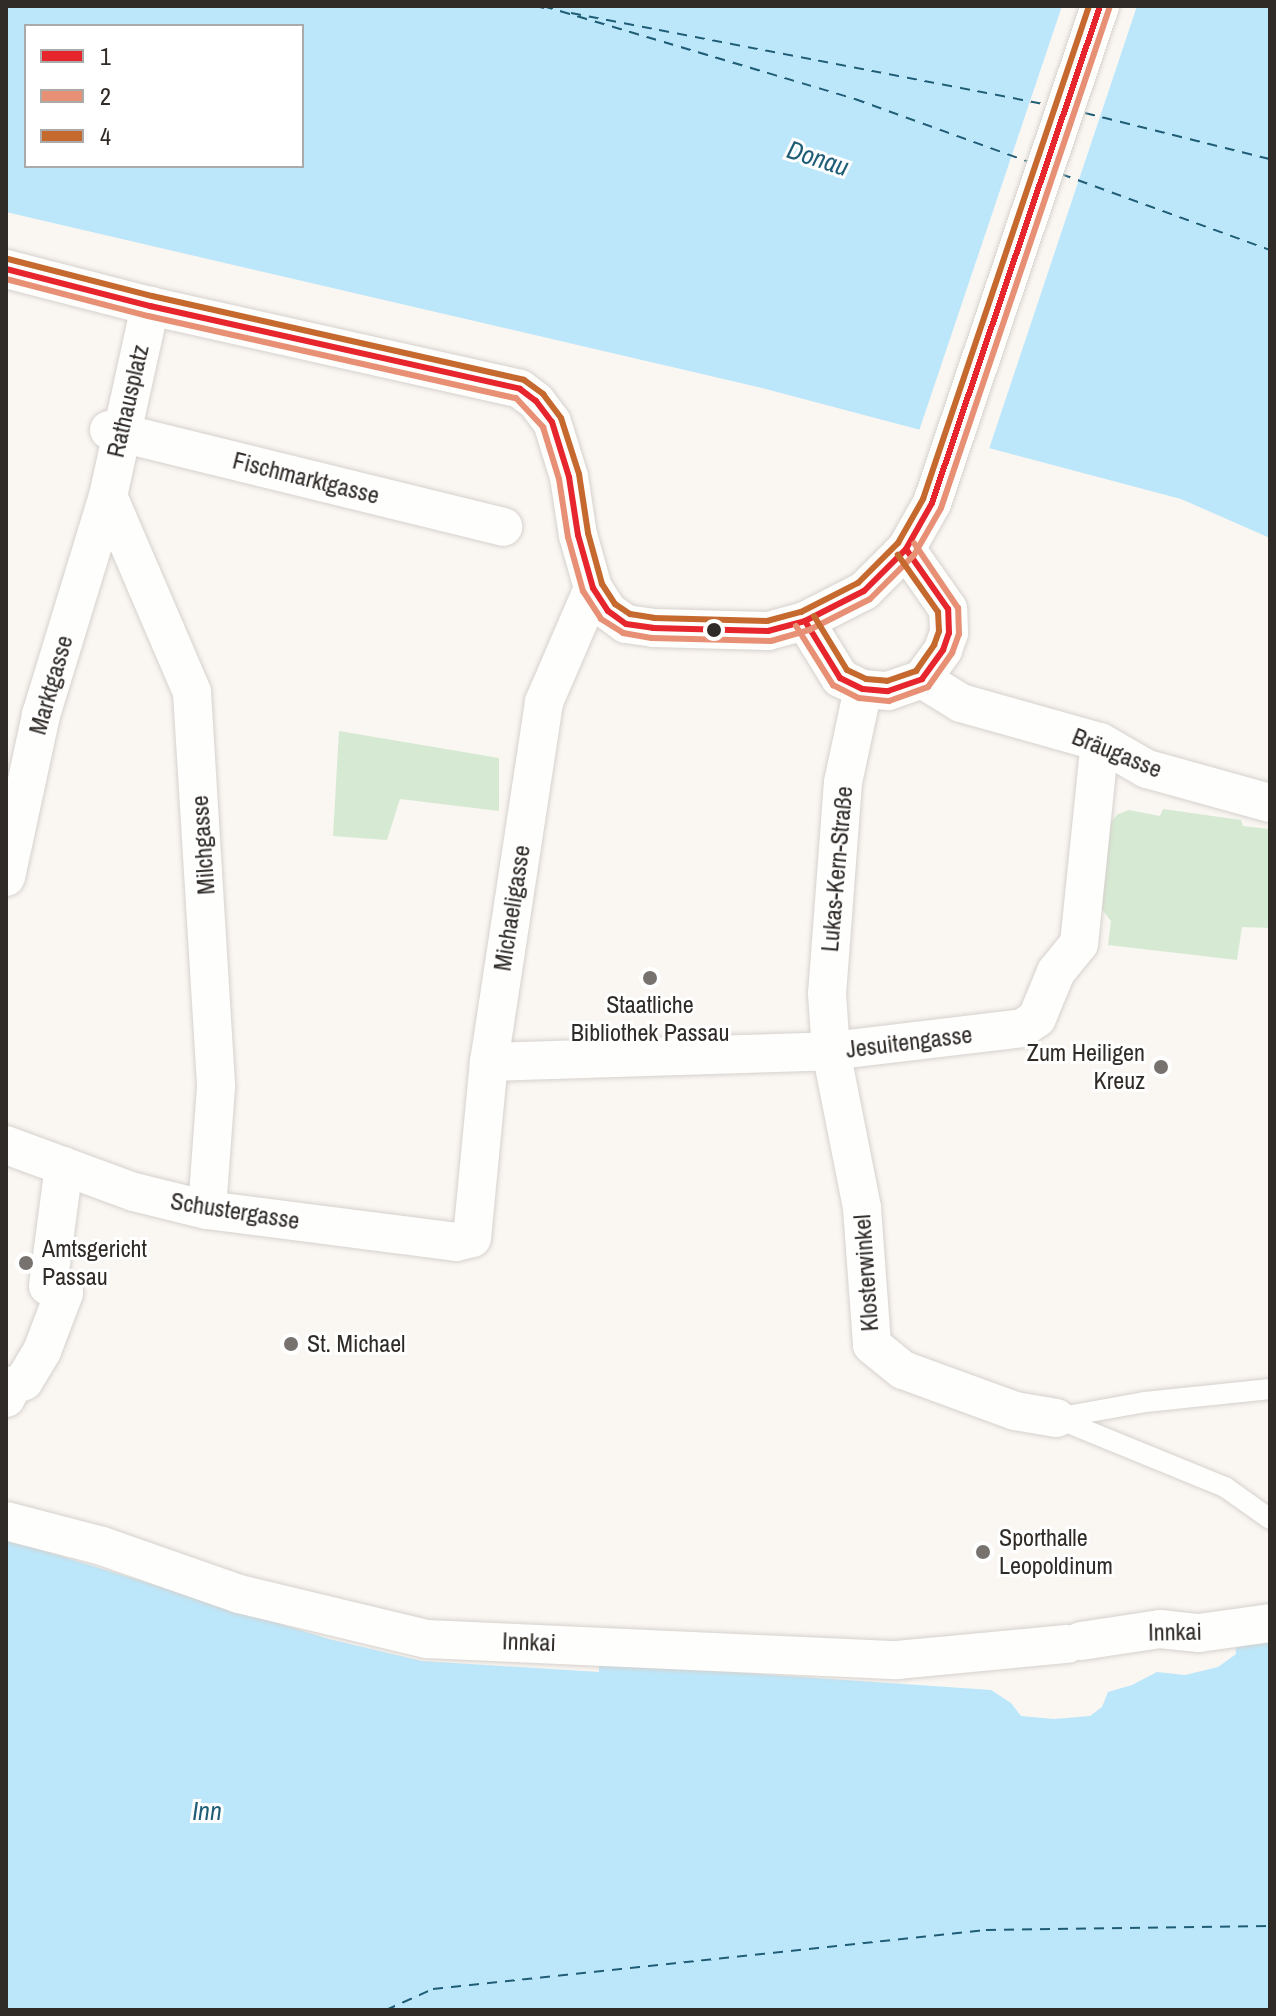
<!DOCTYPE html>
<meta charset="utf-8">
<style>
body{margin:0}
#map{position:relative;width:1276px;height:2016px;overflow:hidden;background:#faf6f2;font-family:"Archivo Narrow",sans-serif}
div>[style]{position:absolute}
.green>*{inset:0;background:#d6ead3}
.water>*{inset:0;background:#bce7fa}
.pier>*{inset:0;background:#faf6f2}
.ferry>*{height:2px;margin-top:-1px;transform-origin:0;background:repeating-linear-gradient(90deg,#1f5d76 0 10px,transparent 0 18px)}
.roads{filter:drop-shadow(0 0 2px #d6d1cd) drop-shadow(0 0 2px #d6d1cd)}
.lane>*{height:20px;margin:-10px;padding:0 10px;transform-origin:10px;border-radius:10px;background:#fefefd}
.street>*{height:38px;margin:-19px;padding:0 19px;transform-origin:19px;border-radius:19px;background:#fefefd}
.bus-1>*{height:6px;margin:-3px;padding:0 3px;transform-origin:3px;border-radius:3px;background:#e6252c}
.bus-2>*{height:6px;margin:-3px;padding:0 3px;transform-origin:3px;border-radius:3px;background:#e89075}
.bus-3>*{height:6px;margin:-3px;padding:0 3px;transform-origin:3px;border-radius:3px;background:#c6692e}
.dots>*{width:22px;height:22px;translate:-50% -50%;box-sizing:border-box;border:4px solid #fff;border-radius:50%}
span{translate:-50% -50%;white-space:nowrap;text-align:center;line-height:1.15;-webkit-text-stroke:6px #fff;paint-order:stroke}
.street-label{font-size:24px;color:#302b27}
.poi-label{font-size:24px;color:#302b27}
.right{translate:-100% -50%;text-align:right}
.left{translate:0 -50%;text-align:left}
.water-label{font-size:26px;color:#1f5d76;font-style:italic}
.frame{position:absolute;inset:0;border:8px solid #302b27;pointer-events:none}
.legend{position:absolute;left:24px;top:24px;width:280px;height:144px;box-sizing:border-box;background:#fff;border:2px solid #acaaa9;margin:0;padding:10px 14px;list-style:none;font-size:24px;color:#302b27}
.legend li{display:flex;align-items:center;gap:16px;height:40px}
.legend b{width:40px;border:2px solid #acaaa9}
</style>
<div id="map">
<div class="green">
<i style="clip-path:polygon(339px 731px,499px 758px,499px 811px,400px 799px,387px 840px,333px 836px)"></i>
<i style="clip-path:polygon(1163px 809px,1241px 820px,1243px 826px,1270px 829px,1270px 928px,1242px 927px,1237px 960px,1108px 945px,1111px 921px,1101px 908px,1110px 823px,1118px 814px,1129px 810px,1160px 816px)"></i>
</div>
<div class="water">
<i style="clip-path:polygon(evenodd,6px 6px,1270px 6px,1270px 538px,1181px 499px,762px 388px,6px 212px,6px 6px,26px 26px,302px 26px,302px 166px,26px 166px,26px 26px)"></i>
<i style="clip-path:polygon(6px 1539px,329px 1639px,422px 1661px,599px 1672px,599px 1663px,991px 1690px,1011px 1703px,1021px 1716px,1054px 1719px,1090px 1716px,1102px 1707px,1108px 1692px,1132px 1685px,1157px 1672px,1185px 1675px,1218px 1667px,1236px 1654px,1235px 1639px,1270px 1634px,1270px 2010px,6px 2010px)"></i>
</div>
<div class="pier">
<i style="clip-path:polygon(1062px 6px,1137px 6px,988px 452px,918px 434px)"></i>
</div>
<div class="ferry">
<i style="left:534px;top:6px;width:11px;rotate:10deg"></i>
<i style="left:543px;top:6px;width:326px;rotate:16.6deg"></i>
<i style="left:855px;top:99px;width:185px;rotate:19.9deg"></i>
<i style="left:571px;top:13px;width:485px;rotate:10.9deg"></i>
<i style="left:1085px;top:113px;width:191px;rotate:14deg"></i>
<i style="left:1061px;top:174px;width:222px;rotate:20deg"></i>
<i style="left:386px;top:2010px;width:51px;rotate:-24.1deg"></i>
<i style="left:433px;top:1989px;width:556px;rotate:-6.09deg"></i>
<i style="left:986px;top:1930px;width:284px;rotate:-0.8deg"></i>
</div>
<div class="roads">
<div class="lane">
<i style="left:1056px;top:1418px;width:183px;rotate:22.2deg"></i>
<i style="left:1225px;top:1487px;width:55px;rotate:35.4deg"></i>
<i style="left:1056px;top:1418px;width:90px;rotate:-10.2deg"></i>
<i style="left:1145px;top:1402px;width:126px;rotate:-5.9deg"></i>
</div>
<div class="street">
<i style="left:6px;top:269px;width:149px;rotate:14.4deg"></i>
<i style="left:150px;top:306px;width:379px;rotate:12.6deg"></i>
<i style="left:520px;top:389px;width:20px;rotate:37deg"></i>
<i style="left:536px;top:401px;width:26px;rotate:53deg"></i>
<i style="left:552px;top:422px;width:58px;rotate:72.8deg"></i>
<i style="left:569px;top:477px;width:59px;rotate:81.2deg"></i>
<i style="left:578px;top:535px;width:55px;rotate:74.2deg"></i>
<i style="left:593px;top:588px;width:27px;rotate:57deg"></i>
<i style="left:608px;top:611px;width:22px;rotate:36deg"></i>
<i style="left:626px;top:624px;width:27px;rotate:8deg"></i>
<i style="left:653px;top:628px;width:115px;rotate:1.5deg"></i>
<i style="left:768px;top:631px;width:38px;rotate:-15deg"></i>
<i style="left:805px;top:621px;width:66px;rotate:-27deg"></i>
<i style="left:864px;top:591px;width:59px;rotate:-45deg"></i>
<i style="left:906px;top:549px;width:53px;rotate:-60.5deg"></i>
<i style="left:932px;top:503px;width:525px;rotate:-71.32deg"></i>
<i style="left:109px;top:430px;width:406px;rotate:13.8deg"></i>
<i style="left:108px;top:496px;width:213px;rotate:66.8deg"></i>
<i style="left:192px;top:692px;width:396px;rotate:86.5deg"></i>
<i style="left:216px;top:1087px;width:123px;rotate:94.2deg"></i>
<i style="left:805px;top:621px;width:67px;rotate:58.4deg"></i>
<i style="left:840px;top:678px;width:25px;rotate:26deg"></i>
<i style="left:863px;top:689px;width:25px;rotate:5deg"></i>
<i style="left:888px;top:691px;width:36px;rotate:-19deg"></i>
<i style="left:922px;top:679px;width:36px;rotate:-54deg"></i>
<i style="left:943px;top:650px;width:18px;rotate:-71deg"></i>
<i style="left:949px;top:633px;width:24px;rotate:-92deg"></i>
<i style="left:948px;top:609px;width:73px;rotate:-125deg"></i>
<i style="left:922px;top:679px;width:46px;rotate:31.6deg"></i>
<i style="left:961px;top:703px;width:144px;rotate:15.7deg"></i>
<i style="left:1100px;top:742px;width:54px;rotate:29.9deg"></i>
<i style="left:1147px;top:769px;width:128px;rotate:15.5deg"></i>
<i style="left:863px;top:689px;width:95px;rotate:102.1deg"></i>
<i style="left:843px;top:782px;width:212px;rotate:94.3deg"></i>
<i style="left:827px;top:993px;width:58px;rotate:86.1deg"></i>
<i style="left:831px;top:1051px;width:160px;rotate:78.8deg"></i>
<i style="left:862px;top:1208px;width:137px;rotate:85.8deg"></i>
<i style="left:872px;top:1345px;width:40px;rotate:39deg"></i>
<i style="left:903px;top:1370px;width:119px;rotate:20.1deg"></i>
<i style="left:1015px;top:1411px;width:42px;rotate:9.7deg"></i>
<i style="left:6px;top:877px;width:166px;rotate:-77.8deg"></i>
<i style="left:41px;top:715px;width:229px;rotate:-73deg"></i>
<i style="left:108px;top:496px;width:195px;rotate:-77.5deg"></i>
<i style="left:489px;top:1062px;width:342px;rotate:-1.8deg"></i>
<i style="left:831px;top:1051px;width:193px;rotate:-6.8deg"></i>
<i style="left:1023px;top:1028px;width:17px;rotate:-36deg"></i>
<i style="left:1037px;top:1018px;width:50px;rotate:-67.6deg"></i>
<i style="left:1056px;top:972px;width:36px;rotate:-51deg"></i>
<i style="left:1079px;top:944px;width:203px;rotate:-84.1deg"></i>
<i style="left:6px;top:1145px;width:136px;rotate:20.2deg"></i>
<i style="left:134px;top:1192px;width:75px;rotate:13.9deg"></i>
<i style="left:207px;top:1210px;width:251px;rotate:7.3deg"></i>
<i style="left:456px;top:1242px;width:16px;rotate:-14deg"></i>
<i style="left:472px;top:1238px;width:177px;rotate:-84.5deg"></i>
<i style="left:489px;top:1062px;width:364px;rotate:-81.3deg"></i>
<i style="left:544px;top:702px;width:124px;rotate:-66.7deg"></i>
<i style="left:6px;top:1398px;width:13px;rotate:-63deg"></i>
<i style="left:12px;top:1386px;width:13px;rotate:-23deg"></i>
<i style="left:24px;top:1381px;width:35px;rotate:-59deg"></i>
<i style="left:42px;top:1351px;width:62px;rotate:-69.2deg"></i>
<i style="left:64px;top:1293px;width:17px;rotate:-156deg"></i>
<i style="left:48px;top:1286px;width:121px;rotate:-82.4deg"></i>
<i style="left:6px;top:1521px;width:99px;rotate:14.6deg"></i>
<i style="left:102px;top:1546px;width:145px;rotate:19.3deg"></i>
<i style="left:239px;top:1594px;width:193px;rotate:13.5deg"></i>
<i style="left:427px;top:1639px;width:470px;rotate:2.6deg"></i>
<i style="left:897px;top:1660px;width:171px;rotate:-5.4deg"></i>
<i style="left:1081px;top:1641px;width:80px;rotate:-8.6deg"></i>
<i style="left:1160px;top:1629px;width:39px;rotate:6deg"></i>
<i style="left:1199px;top:1633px;width:72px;rotate:-8deg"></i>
</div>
</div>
<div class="bus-1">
<i style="left:6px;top:269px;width:149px;rotate:14.4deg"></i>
<i style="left:150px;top:306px;width:379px;rotate:12.6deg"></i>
<i style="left:520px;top:389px;width:20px;rotate:37deg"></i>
<i style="left:536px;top:401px;width:26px;rotate:53deg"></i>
<i style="left:552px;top:422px;width:58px;rotate:72.8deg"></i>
<i style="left:569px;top:477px;width:59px;rotate:81.2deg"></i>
<i style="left:578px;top:535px;width:55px;rotate:74.2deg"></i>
<i style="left:593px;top:588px;width:27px;rotate:57deg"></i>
<i style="left:608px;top:611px;width:22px;rotate:36deg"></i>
<i style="left:626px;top:624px;width:27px;rotate:8deg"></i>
<i style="left:653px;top:628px;width:115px;rotate:1.5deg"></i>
<i style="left:768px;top:631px;width:38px;rotate:-15deg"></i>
<i style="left:805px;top:621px;width:66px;rotate:-27deg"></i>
<i style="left:864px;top:591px;width:59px;rotate:-45deg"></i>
<i style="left:906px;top:549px;width:53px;rotate:-60.5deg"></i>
<i style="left:932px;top:503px;width:525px;rotate:-71.32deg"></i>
<i style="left:805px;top:621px;width:67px;rotate:58.4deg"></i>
<i style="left:840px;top:678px;width:25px;rotate:26deg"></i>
<i style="left:863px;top:689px;width:25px;rotate:5deg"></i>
<i style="left:888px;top:691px;width:36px;rotate:-19deg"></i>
<i style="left:922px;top:679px;width:36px;rotate:-54deg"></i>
<i style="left:943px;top:650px;width:18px;rotate:-71deg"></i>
<i style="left:949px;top:633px;width:24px;rotate:-92deg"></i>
<i style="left:948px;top:609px;width:73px;rotate:-125deg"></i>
</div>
<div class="bus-2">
<i style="left:6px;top:279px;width:147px;rotate:14.6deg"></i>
<i style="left:148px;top:316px;width:377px;rotate:12.6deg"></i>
<i style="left:516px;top:398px;width:40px;rotate:47deg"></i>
<i style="left:543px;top:427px;width:54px;rotate:72.9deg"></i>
<i style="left:559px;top:479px;width:59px;rotate:81.2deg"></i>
<i style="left:568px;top:537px;width:56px;rotate:74.5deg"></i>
<i style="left:583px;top:591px;width:33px;rotate:57deg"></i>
<i style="left:601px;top:619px;width:26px;rotate:32deg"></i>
<i style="left:623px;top:633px;width:29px;rotate:10deg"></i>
<i style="left:652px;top:638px;width:119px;rotate:1.4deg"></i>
<i style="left:771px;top:641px;width:40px;rotate:-16deg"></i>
<i style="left:809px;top:630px;width:68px;rotate:-26.9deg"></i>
<i style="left:870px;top:599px;width:62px;rotate:-45deg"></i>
<i style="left:914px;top:555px;width:54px;rotate:-60.1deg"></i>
<i style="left:941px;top:508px;width:527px;rotate:-71.39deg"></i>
<i style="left:796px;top:626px;width:70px;rotate:57.9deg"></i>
<i style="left:833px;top:685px;width:29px;rotate:27deg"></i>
<i style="left:859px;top:698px;width:30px;rotate:6deg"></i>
<i style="left:889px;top:701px;width:41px;rotate:-19.7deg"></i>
<i style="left:928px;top:687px;width:42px;rotate:-54.8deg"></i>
<i style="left:952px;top:653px;width:20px;rotate:-70deg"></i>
<i style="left:959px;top:634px;width:26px;rotate:-92deg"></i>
<i style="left:958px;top:608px;width:78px;rotate:-124.1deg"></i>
</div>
<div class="bus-3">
<i style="left:8px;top:259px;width:149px;rotate:14.4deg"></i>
<i style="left:152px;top:296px;width:381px;rotate:12.7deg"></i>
<i style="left:524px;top:380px;width:24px;rotate:36deg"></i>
<i style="left:543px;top:394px;width:30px;rotate:53deg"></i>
<i style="left:561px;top:418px;width:59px;rotate:72.2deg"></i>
<i style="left:579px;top:474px;width:60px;rotate:81.3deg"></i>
<i style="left:588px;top:533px;width:53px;rotate:74.6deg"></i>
<i style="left:602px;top:584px;width:24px;rotate:57deg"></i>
<i style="left:615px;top:604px;width:18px;rotate:34deg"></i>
<i style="left:630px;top:614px;width:24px;rotate:9deg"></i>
<i style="left:654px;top:618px;width:113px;rotate:1.5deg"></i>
<i style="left:767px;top:621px;width:35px;rotate:-15deg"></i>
<i style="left:801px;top:612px;width:64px;rotate:-27deg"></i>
<i style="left:858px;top:583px;width:57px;rotate:-45deg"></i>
<i style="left:898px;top:543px;width:51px;rotate:-60.4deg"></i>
<i style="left:923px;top:499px;width:520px;rotate:-71.39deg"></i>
<i style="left:814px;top:616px;width:63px;rotate:58.6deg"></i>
<i style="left:847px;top:670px;width:21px;rotate:25deg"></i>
<i style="left:866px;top:679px;width:21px;rotate:5deg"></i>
<i style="left:887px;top:681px;width:31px;rotate:-19deg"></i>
<i style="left:916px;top:671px;width:32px;rotate:-55deg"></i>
<i style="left:934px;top:645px;width:15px;rotate:-70deg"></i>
<i style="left:939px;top:631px;width:19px;rotate:-93deg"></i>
<i style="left:938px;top:612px;width:70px;rotate:-125.1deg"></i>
</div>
<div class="dots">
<i style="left:714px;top:630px;background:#302b27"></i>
<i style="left:650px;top:978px;background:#77726e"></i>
<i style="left:1161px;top:1067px;background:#77726e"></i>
<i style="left:26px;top:1263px;background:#77726e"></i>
<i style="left:291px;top:1344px;background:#77726e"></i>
<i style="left:983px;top:1552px;background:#77726e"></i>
</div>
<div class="street-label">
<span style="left:128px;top:401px;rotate:-77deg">Rathausplatz</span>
<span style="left:306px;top:478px;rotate:14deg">Fischmarktgasse</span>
<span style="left:51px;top:685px;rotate:-74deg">Marktgasse</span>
<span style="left:1117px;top:753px;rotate:22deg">Bräugasse</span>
<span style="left:203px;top:845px;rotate:-94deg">Milchgasse</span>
<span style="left:837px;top:869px;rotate:-85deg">Lukas-Kern-Straße</span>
<span style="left:512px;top:908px;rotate:-81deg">Michaeligasse</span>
<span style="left:909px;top:1042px;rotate:-7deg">Jesuitengasse</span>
<span style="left:235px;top:1211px;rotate:9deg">Schustergasse</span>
<span style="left:866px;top:1273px;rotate:-94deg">Klosterwinkel</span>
<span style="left:1175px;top:1632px;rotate:-1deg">Innkai</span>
<span style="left:529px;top:1642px;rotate:2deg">Innkai</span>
</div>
<div class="poi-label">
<span style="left:650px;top:1019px">Staatliche<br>Bibliothek Passau</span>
<span class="right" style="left:1145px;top:1067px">Zum Heiligen<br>Kreuz</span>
<span class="left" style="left:42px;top:1263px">Amtsgericht<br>Passau</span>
<span class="left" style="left:307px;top:1344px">St. Michael</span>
<span class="left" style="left:999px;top:1552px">Sporthalle<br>Leopoldinum</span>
</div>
<div class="water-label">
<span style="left:818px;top:158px;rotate:18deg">Donau</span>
<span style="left:207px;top:1811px">Inn</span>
</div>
<div class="frame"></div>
<ul class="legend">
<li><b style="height:10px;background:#e6252c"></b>1</li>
<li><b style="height:10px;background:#e89075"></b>2</li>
<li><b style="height:10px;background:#c6692e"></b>4</li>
</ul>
</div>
